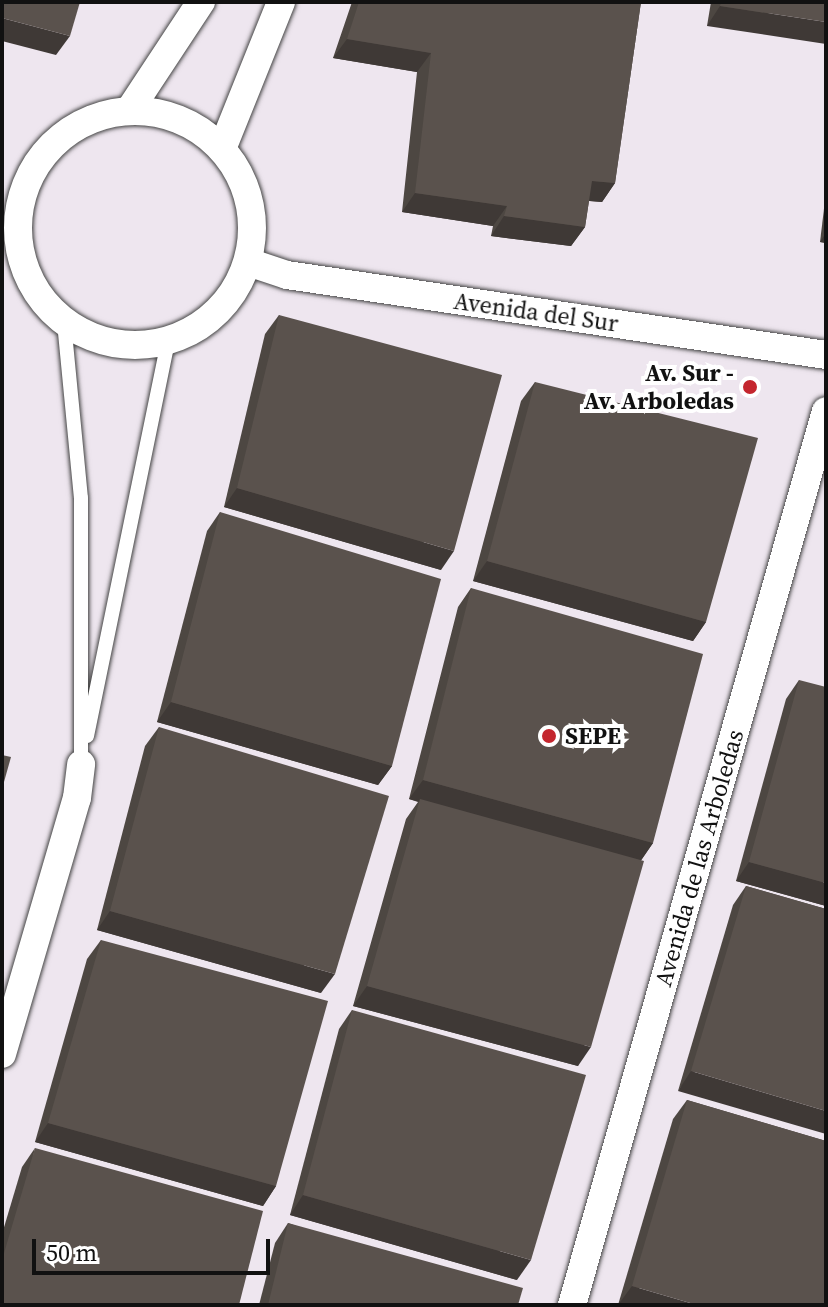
<!DOCTYPE html>
<style>
body{margin:0}
#map{position:relative;width:828px;height:1307px;overflow:hidden;background:#fffdf5;font-family:"Source Serif 4",serif}
div>[style]{position:absolute}
.industrial>*{inset:0;background:#eee6ef}
.roads{filter:drop-shadow(0 0 2px #444) drop-shadow(0 0 2px #444)}
.lane>*{height:14px;margin:-7px;padding:0 7px;transform-origin:7px;border-radius:7px;background:#fff}
.street>*{height:28px;margin:-14px;padding:0 14px;transform-origin:14px;border-radius:14px;background:#fff}
.street>.ring{margin:-14px;padding:0;box-sizing:content-box;background:none;border:28px solid #fff;border-radius:50%}
.wall>*{inset:0;background:#4d4742}
.shaded-wall>*{inset:0;background:#3f3936}
.building>*{inset:0;background:#5a524d}
.dots>*{width:22px;height:22px;translate:-50% -50%;box-sizing:border-box;border:4px solid #fff;border-radius:50%}
span{translate:-50% -50%;white-space:nowrap;text-align:center;line-height:1.15;-webkit-text-stroke:8px #fff;paint-order:stroke}
.street-label{font-size:24px;color:#111}
.poi-label{font-size:24px;color:#111;font-weight:700}
.right{translate:-100% -50%;text-align:right}
.left{translate:0 -50%;text-align:left}
.frame{position:absolute;inset:0;border:4px solid #111;pointer-events:none}
.scale{position:absolute;left:32px;top:1239px;width:238px;height:36px;box-sizing:border-box;border:4px solid #111;border-top:0;padding-left:10px;font-size:24px;line-height:28px;white-space:nowrap;color:#111;-webkit-text-stroke:6px #fff;paint-order:stroke}
</style>
<div id="map">
<div class="industrial">
<i style="clip-path:polygon(2px 2px,826px 2px,826px 1305px,2px 1305px)"></i>
</div>
<div class="roads">
<div class="lane">
<i style="left:64px;top:322px;width:177px;rotate:84.5deg"></i>
<i style="left:81px;top:498px;width:266px;rotate:90deg"></i>
<i style="left:87px;top:736px;width:403px;rotate:-78.4deg"></i>
</div>
<div class="street">
<i class="ring" style="left:18px;top:111px;width:206px;height:206px"></i>
<i style="left:129px;top:111px;width:131px;rotate:-56.6deg"></i>
<i style="left:222px;top:149px;width:158px;rotate:-68.1deg"></i>
<i style="left:248px;top:262px;width:41px;rotate:18.4deg"></i>
<i style="left:287px;top:275px;width:545px;rotate:8.44deg"></i>
<i style="left:2px;top:1054px;width:267px;rotate:-73.7deg"></i>
<i style="left:77px;top:798px;width:34px;rotate:-83deg"></i>
<i style="left:572px;top:1305px;width:929px;rotate:-74.14deg"></i>
</div>
</div>
<div class="wall">
<i style="clip-path:polygon(352px 2px,641px 2px,615px 183px,602px 202px,589px 201px,585px 227px,571px 246px,491px 236px,493px 226px,402px 212px,417px 72px,333px 58px)"></i>
<i style="clip-path:polygon(711px 2px,826px 2px,707px 26px)"></i>
<i style="clip-path:polygon(826px 192px,826px 243px,820px 242px)"></i>
<i style="clip-path:polygon(279px 315px,441px 570px,224px 507px,265px 334px)"></i>
<i style="clip-path:polygon(535px 382px,706px 622px,693px 641px,473px 581px,521px 401px)"></i>
<i style="clip-path:polygon(220px 512px,392px 766px,378px 785px,157px 722px,207px 531px)"></i>
<i style="clip-path:polygon(471px 588px,653px 843px,641px 860px,578px 1066px,353px 1006px,406px 819px,418px 802px,409px 799px,458px 607px)"></i>
<i style="clip-path:polygon(799px 680px,826px 906px,736px 881px,786px 699px)"></i>
<i style="clip-path:polygon(159px 727px,321px 993px,97px 930px,145px 746px)"></i>
<i style="clip-path:polygon(746px 886px,826px 909px,678px 1091px,733px 905px)"></i>
<i style="clip-path:polygon(101px 940px,276px 1186px,263px 1206px,35px 1142px,87px 959px)"></i>
<i style="clip-path:polygon(352px 1010px,517px 1280px,290px 1215px,339px 1029px)"></i>
<i style="clip-path:polygon(687px 1100px,826px 1141px,618px 1305px,673px 1119px)"></i>
<i style="clip-path:polygon(35px 1148px,2px 1305px,2px 1234px,22px 1167px)"></i>
<i style="clip-path:polygon(288px 1223px,518px 1305px,259px 1305px,275px 1243px)"></i>
</div>
<div class="shaded-wall">
<i style="clip-path:polygon(720px 6px,826px 22px,826px 44px,707px 26px)"></i>
<i style="clip-path:polygon(2px 18px,70px 36px,56px 55px,2px 41px)"></i>
<i style="clip-path:polygon(347px 39px,431px 53px,417px 72px,333px 58px)"></i>
<i style="clip-path:polygon(592px 181px,615px 183px,602px 202px,579px 200px)"></i>
<i style="clip-path:polygon(415px 193px,507px 206px,493px 226px,402px 212px)"></i>
<i style="clip-path:polygon(504px 216px,585px 227px,571px 246px,491px 236px)"></i>
<i style="clip-path:polygon(826px 233px,826px 243px,820px 242px)"></i>
<i style="clip-path:polygon(237px 488px,454px 551px,441px 570px,224px 507px)"></i>
<i style="clip-path:polygon(487px 561px,706px 622px,693px 641px,473px 581px)"></i>
<i style="clip-path:polygon(171px 702px,392px 766px,378px 785px,157px 722px)"></i>
<i style="clip-path:polygon(423px 780px,653px 843px,640px 862px,409px 799px)"></i>
<i style="clip-path:polygon(749px 862px,826px 883px,826px 906px,736px 881px)"></i>
<i style="clip-path:polygon(110px 911px,335px 974px,321px 993px,97px 930px)"></i>
<i style="clip-path:polygon(367px 986px,591px 1047px,578px 1066px,353px 1006px)"></i>
<i style="clip-path:polygon(691px 1071px,826px 1111px,826px 1134px,678px 1091px)"></i>
<i style="clip-path:polygon(48px 1123px,276px 1186px,263px 1206px,35px 1142px)"></i>
<i style="clip-path:polygon(303px 1195px,531px 1260px,517px 1280px,290px 1215px)"></i>
<i style="clip-path:polygon(632px 1286px,697px 1305px,618px 1305px)"></i>
</div>
<div class="building">
<i style="clip-path:polygon(2px 2px,80px 2px,70px 36px,2px 18px)"></i>
<i style="clip-path:polygon(359px 2px,641px 2px,615px 183px,592px 181px,585px 227px,504px 216px,507px 206px,415px 193px,431px 53px,347px 39px)"></i>
<i style="clip-path:polygon(721px 2px,826px 2px,826px 22px,720px 6px)"></i>
<i style="clip-path:polygon(279px 315px,502px 375px,454px 551px,237px 488px)"></i>
<i style="clip-path:polygon(535px 382px,758px 438px,706px 622px,487px 561px)"></i>
<i style="clip-path:polygon(220px 512px,441px 579px,392px 766px,171px 702px)"></i>
<i style="clip-path:polygon(471px 588px,703px 654px,653px 843px,423px 780px)"></i>
<i style="clip-path:polygon(799px 680px,826px 687px,826px 883px,749px 862px)"></i>
<i style="clip-path:polygon(159px 727px,389px 796px,335px 974px,110px 911px)"></i>
<i style="clip-path:polygon(2px 755px,11px 757px,2px 789px)"></i>
<i style="clip-path:polygon(420px 799px,644px 861px,591px 1047px,367px 986px)"></i>
<i style="clip-path:polygon(746px 886px,826px 909px,826px 1111px,691px 1071px)"></i>
<i style="clip-path:polygon(101px 940px,328px 1001px,276px 1186px,48px 1123px)"></i>
<i style="clip-path:polygon(352px 1010px,586px 1075px,531px 1260px,303px 1195px)"></i>
<i style="clip-path:polygon(687px 1100px,826px 1141px,826px 1305px,697px 1305px,632px 1286px)"></i>
<i style="clip-path:polygon(35px 1148px,263px 1211px,239px 1305px,2px 1305px,2px 1260px)"></i>
<i style="clip-path:polygon(288px 1223px,523px 1288px,518px 1305px,268px 1305px)"></i>
</div>
<div class="dots">
<i style="left:750px;top:387px;background:#c4262e"></i>
<i style="left:549px;top:736px;background:#c4262e"></i>
</div>
<div class="street-label">
<span style="left:536px;top:312px;rotate:8deg">Avenida del Sur</span>
<span style="left:699px;top:858px;rotate:-74deg">Avenida de las Arboledas</span>
</div>
<div class="poi-label">
<span class="right" style="left:734px;top:387px">Av. Sur -<br>Av. Arboledas</span>
<span class="left" style="left:565px;top:736px">SEPE</span>
</div>
<div class="frame"></div>
<div class="scale">50 m</div>
</div>
